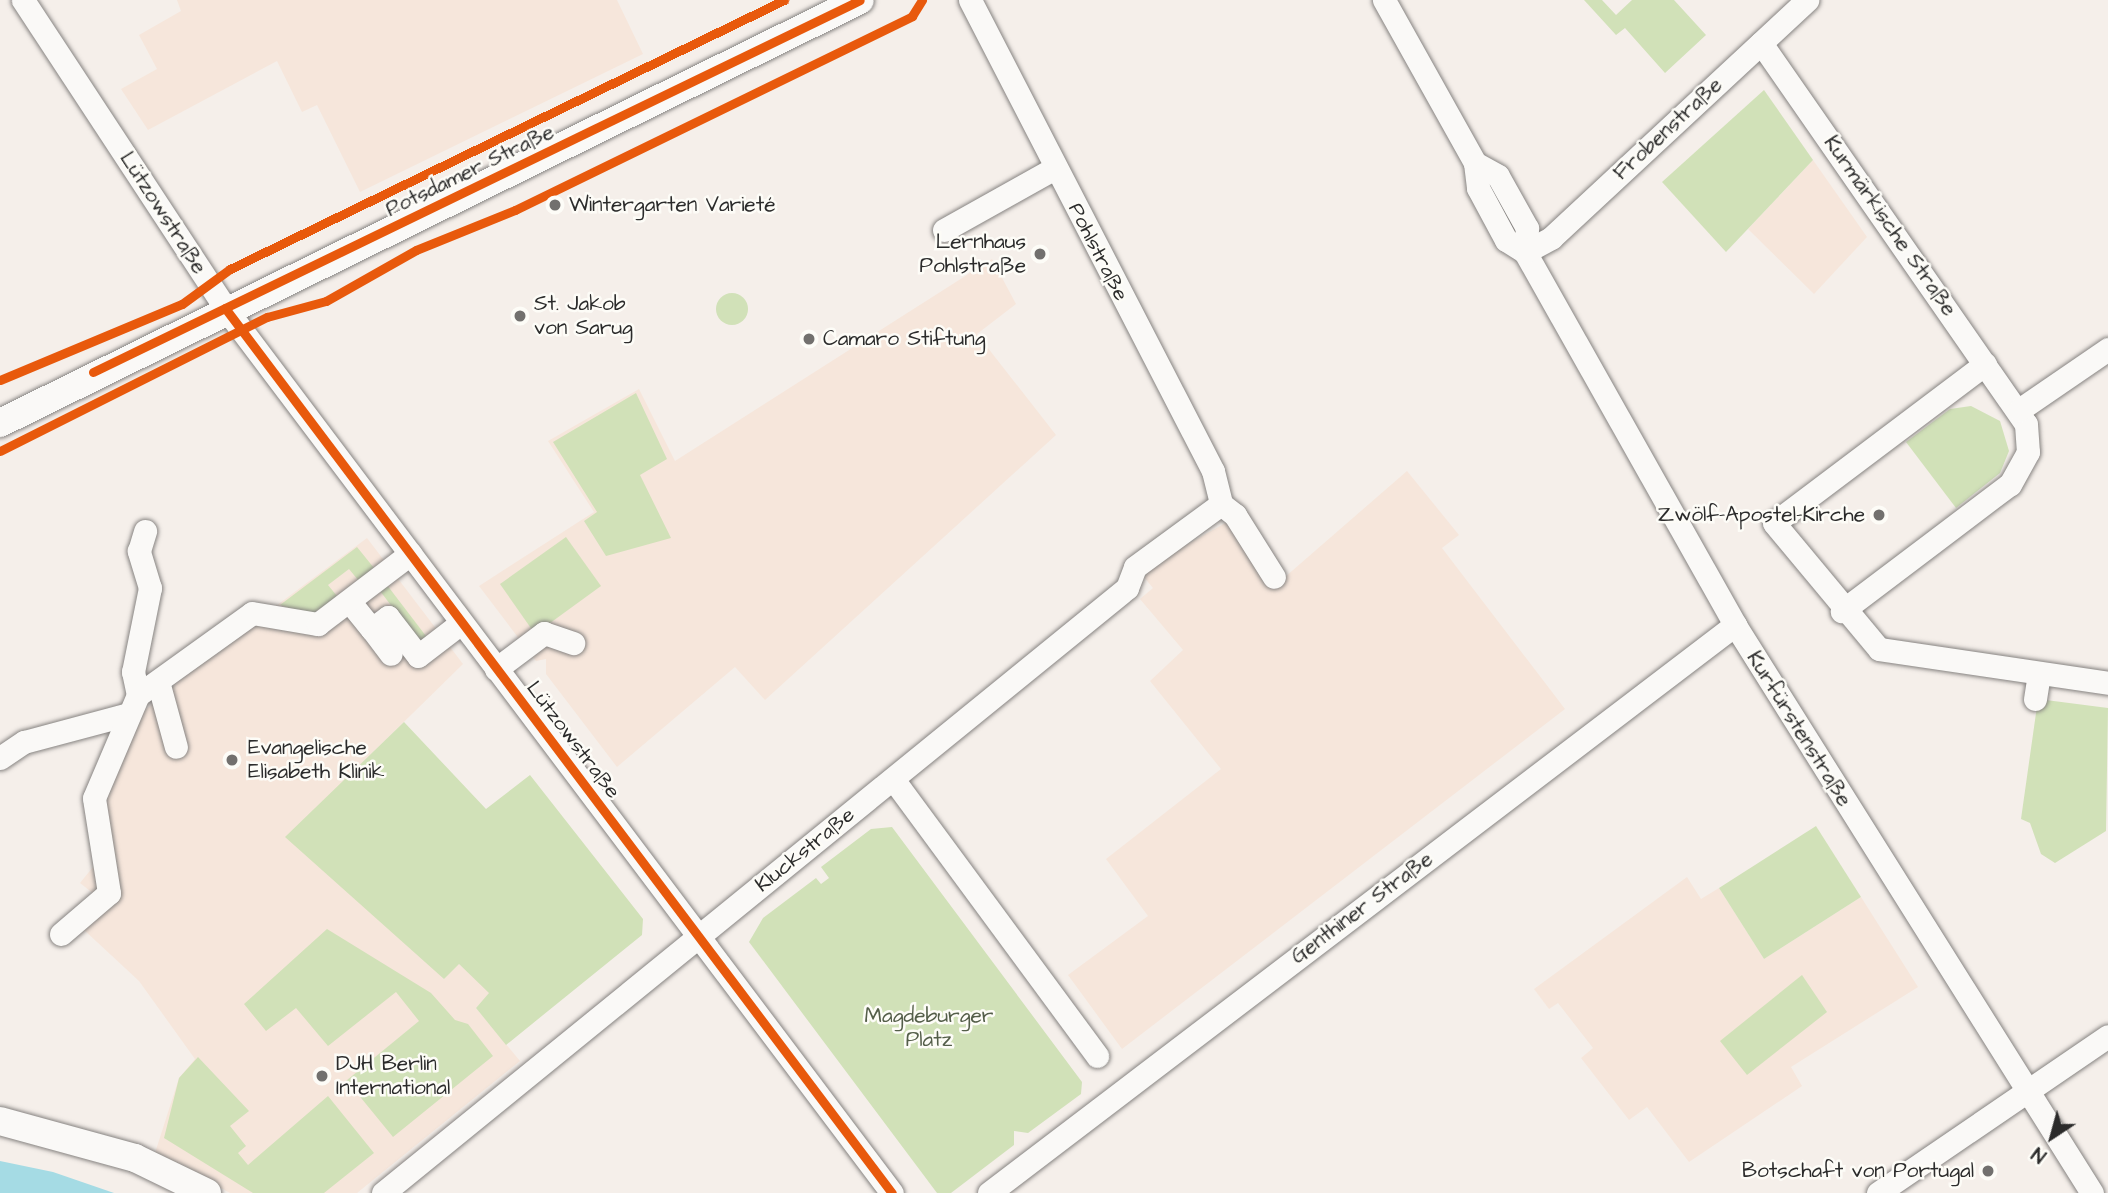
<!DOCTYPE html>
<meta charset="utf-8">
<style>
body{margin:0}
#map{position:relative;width:2108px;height:1193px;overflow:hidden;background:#f5efea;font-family:"Architects Daughter",sans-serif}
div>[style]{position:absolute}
.built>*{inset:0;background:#f6e6db}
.green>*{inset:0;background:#d1e1b8}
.round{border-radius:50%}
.water>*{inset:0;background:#a5dbe4}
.roads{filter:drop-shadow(0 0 2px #868381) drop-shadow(0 0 2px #868381)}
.minor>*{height:23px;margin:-11.5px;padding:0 11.5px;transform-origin:11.5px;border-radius:11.5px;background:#faf9f7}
.major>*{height:28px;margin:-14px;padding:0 14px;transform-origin:14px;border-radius:14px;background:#faf9f7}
.cycleway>*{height:9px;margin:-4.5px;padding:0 4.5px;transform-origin:4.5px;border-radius:4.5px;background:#e8590c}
.dots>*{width:19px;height:19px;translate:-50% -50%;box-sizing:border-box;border:4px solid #fdfcf7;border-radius:50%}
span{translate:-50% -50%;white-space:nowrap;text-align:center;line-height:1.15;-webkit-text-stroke:5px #fdfcf7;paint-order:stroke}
.street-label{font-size:21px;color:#2b2b2b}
.poi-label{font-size:21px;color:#2b2b2b}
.left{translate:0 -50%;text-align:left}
.right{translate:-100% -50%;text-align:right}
.park-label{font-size:21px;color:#545e49}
.north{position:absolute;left:2017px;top:1102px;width:70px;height:70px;-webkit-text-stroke:5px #fdfcf7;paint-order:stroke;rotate:216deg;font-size:19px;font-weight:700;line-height:28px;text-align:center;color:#2b2b2b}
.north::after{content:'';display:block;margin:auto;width:24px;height:32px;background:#2b2b2b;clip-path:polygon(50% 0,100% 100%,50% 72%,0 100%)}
</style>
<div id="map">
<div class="built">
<i style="clip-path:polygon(177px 0,617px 0,643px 54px,360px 192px,317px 105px,302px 112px,277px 61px,148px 130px,121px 89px,157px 69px,139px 35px,181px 11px)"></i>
<i style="clip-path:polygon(1813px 160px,1867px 237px,1814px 294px,1748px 229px)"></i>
<i style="clip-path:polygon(992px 259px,1016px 304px,977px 334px,1056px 435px,765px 700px,735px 667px,617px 767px,546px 674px,546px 659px,536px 661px,479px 586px,594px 512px,548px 441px,639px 389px,675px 461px)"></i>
<i style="clip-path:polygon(1407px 471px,1459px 535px,1442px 548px,1565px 709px,1122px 1049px,1068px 975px,1148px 916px,1106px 859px,1221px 769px,1150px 681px,1183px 650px,1140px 599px,1153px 588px,1139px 571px,1247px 511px,1285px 577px)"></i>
<i style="clip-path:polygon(367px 538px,463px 664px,312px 812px,444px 979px,458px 963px,490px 993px,476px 1008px,520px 1061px,357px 1193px,230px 1193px,155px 1153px,179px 1078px,195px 1059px,139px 981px,83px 929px,94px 894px,80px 883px,97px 862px,105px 745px,202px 661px)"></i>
<i style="clip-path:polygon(1687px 877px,1701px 899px,1719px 888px,1764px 959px,1861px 897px,1918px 987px,1791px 1067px,1802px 1086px,1689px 1162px,1647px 1107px,1629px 1120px,1581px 1058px,1593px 1048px,1558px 1003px,1549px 1009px,1534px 989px)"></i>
</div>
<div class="green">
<i style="clip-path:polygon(1584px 0,1602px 0,1616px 15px,1632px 0,1674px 0,1706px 35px,1665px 73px,1625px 28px,1616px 35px)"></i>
<i style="clip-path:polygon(1764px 90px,1813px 160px,1726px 252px,1662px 182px)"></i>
<i class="round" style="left:716px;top:293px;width:32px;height:32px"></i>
<i style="clip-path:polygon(636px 393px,667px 459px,640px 475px,671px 538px,606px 556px,584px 521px,597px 512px,553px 442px)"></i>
<i style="clip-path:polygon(1971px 406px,2000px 421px,2009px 451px,2000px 473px,1956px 508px,1906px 442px,1950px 409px)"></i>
<i style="clip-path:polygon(566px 537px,601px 586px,535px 634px,500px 584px)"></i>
<i style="clip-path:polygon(357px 547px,374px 568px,358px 580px,349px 569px,328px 585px,337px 596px,312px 616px,280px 605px)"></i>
<i style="clip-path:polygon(387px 585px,429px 640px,420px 643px,380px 591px)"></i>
<i style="clip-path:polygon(2038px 699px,2108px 708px,2106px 831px,2055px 863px,2041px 854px,2030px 823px,2021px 819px)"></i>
<i style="clip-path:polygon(404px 722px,486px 809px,530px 775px,643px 919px,642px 935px,506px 1045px,476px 1008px,489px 993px,459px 964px,444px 979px,285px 837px)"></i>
<i style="clip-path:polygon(1816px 826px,1861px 897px,1764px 959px,1719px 888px)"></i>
<i style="clip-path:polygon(892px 827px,1082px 1082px,1081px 1094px,1028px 1133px,1014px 1131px,1014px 1145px,951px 1193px,937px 1193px,749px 942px,763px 918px,816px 878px,821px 884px,829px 878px,821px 867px,871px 829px)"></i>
<i style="clip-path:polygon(327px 929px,431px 993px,455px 1020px,468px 1024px,493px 1056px,393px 1137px,357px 1093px,341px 1085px,419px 1021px,396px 992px,328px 1046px,296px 1008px,266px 1031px,244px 1004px)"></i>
<i style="clip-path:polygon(1802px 975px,1827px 1012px,1747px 1075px,1720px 1041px)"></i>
<i style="clip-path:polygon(198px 1057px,249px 1111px,230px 1126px,246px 1146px,238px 1153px,248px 1165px,328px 1096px,374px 1153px,324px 1193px,253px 1193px,164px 1138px,179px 1078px)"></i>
</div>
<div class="water">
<i style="clip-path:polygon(0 1161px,53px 1172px,114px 1193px,0 1193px)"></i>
</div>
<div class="roads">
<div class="minor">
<i style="left:23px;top:0;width:368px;rotate:56.7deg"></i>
<i style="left:225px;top:308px;width:1108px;rotate:53deg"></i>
<i style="left:970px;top:0;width:530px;rotate:62.71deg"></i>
<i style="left:1213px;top:471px;width:34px;rotate:76deg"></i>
<i style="left:1384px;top:0;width:187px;rotate:60.8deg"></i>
<i style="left:1475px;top:163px;width:25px;rotate:83deg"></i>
<i style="left:1478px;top:188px;width:59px;rotate:61.7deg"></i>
<i style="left:1506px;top:240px;width:22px;rotate:32deg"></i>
<i style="left:1525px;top:252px;width:428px;rotate:60.6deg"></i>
<i style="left:1735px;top:625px;width:671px;rotate:57.85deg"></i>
<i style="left:1761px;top:43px;width:464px;rotate:55.2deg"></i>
<i style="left:2026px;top:424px;width:28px;rotate:86deg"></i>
<i style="left:2028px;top:452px;width:37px;rotate:119deg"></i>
<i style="left:2010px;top:484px;width:211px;rotate:142.9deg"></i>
<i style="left:1475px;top:163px;width:26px;rotate:29deg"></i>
<i style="left:1498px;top:176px;width:60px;rotate:60.9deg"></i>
<i style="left:1527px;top:228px;width:24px;rotate:95deg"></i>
<i style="left:944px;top:230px;width:127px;rotate:-29.2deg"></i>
<i style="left:1525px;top:252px;width:30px;rotate:-28deg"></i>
<i style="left:1551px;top:238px;width:350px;rotate:-42.9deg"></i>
<i style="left:1985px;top:364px;width:264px;rotate:143deg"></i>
<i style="left:1774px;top:523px;width:164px;rotate:50.2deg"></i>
<i style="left:1879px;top:649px;width:232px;rotate:8.4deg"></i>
<i style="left:2019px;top:410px;width:108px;rotate:-34.4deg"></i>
<i style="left:1221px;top:504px;width:18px;rotate:38deg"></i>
<i style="left:1235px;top:515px;width:73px;rotate:57.8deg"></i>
<i style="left:349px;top:601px;width:36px;rotate:51deg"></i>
<i style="left:372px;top:629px;width:20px;rotate:-37deg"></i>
<i style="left:388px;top:617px;width:49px;rotate:52.4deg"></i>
<i style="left:418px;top:656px;width:54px;rotate:-37.5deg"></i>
<i style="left:372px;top:629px;width:31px;rotate:53deg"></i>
<i style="left:496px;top:669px;width:60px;rotate:-36.9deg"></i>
<i style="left:544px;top:633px;width:31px;rotate:19deg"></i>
<i style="left:159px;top:685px;width:64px;rotate:74.7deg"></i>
<i style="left:138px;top:695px;width:24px;rotate:-102deg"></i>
<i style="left:133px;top:672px;width:86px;rotate:-78.6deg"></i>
<i style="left:150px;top:588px;width:39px;rotate:-107deg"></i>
<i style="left:139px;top:551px;width:21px;rotate:-73deg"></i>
<i style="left:2035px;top:699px;width:26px;rotate:-81deg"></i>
<i style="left:0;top:758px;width:29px;rotate:-34deg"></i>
<i style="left:24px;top:742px;width:105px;rotate:-15deg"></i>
<i style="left:893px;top:779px;width:344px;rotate:53.6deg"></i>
<i style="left:61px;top:934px;width:63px;rotate:-40.5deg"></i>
<i style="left:109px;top:893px;width:96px;rotate:-99deg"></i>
<i style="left:94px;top:798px;width:112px;rotate:-66.9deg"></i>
<i style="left:138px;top:695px;width:140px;rotate:-35.7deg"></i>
<i style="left:252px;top:613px;width:67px;rotate:9.5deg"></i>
<i style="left:318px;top:624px;width:116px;rotate:-37.3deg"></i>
<i style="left:383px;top:1193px;width:959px;rotate:-39.12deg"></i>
<i style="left:1127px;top:588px;width:22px;rotate:-69deg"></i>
<i style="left:1135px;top:567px;width:107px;rotate:-36.2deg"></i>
<i style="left:989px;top:1193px;width:938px;rotate:-37.29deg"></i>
<i style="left:1878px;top:1193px;width:278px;rotate:-34.3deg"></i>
</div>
<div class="major">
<i style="left:0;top:423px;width:958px;rotate:-26.19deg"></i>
<i style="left:0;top:1121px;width:140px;rotate:15.3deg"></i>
<i style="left:135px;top:1158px;width:80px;rotate:25.9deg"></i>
</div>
</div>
<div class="cycleway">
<i style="left:225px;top:308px;width:1108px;rotate:53deg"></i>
<i style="left:93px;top:372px;width:852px;rotate:-25.87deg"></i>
<i style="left:0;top:380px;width:197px;rotate:-22.7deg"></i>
<i style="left:182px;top:304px;width:59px;rotate:-36.1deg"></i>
<i style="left:230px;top:269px;width:616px;rotate:-25.9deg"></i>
<i style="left:0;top:451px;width:299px;rotate:-26.7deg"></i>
<i style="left:267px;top:317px;width:61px;rotate:-15.2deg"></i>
<i style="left:326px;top:301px;width:103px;rotate:-29.5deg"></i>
<i style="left:416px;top:250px;width:107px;rotate:-22deg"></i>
<i style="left:515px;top:210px;width:442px;rotate:-26deg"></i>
<i style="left:912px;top:16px;width:19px;rotate:-58deg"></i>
</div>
<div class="dots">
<i style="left:555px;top:205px;background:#72706e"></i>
<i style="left:1040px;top:254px;background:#72706e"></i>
<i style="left:520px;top:316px;background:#72706e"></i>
<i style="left:809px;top:339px;background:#72706e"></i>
<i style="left:1879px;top:515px;background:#72706e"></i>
<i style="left:232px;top:760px;background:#72706e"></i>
<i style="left:322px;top:1076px;background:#72706e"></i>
<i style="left:1988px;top:1171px;background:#72706e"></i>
</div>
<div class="street-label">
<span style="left:1668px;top:129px;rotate:-43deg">Frobenstraße</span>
<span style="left:470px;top:171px;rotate:-26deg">Potsdamer Straße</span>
<span style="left:163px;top:213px;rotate:57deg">Lützowstraße</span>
<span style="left:1890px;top:226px;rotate:55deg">Kurmärkische Straße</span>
<span style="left:1098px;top:252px;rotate:63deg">Pohlstraße</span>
<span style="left:1799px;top:729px;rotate:58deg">Kurfürstenstraße</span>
<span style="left:573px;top:740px;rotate:53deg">Lützowstraße</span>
<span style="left:805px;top:850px;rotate:-39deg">Kluckstraße</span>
<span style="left:1362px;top:908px;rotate:-37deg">Genthiner Straße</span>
</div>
<div class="poi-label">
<span class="left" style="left:569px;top:205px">Wintergarten Varieté</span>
<span class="right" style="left:1026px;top:254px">Lernhaus<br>Pohlstraße</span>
<span class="left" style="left:534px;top:316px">St. Jakob<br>von Sarug</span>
<span class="left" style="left:823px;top:339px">Camaro Stiftung</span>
<span class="right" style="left:1865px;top:515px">Zwölf-Apostel-Kirche</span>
<span class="left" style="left:248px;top:760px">Evangelische<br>Elisabeth Klinik</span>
<span class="left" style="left:336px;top:1076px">DJH Berlin<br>International</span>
<span class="right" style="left:1974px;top:1171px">Botschaft von Portugal</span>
</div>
<div class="park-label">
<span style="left:929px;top:1028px">Magdeburger<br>Platz</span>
</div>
<div class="north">N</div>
</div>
